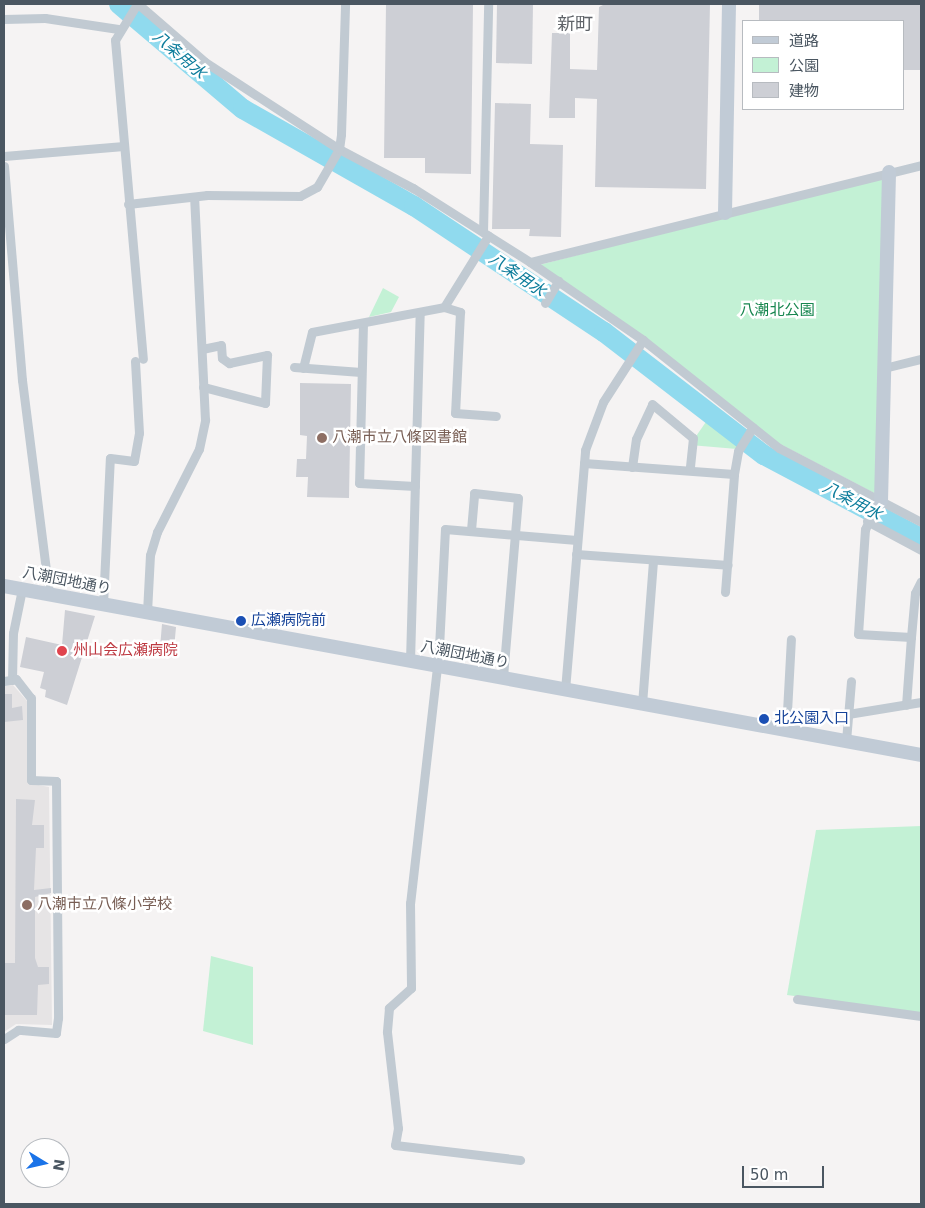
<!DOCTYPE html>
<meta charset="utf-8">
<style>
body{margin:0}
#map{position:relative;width:925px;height:1208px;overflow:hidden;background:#f5f3f3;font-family:"DejaVu Sans","Noto Sans JP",sans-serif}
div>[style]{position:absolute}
.education>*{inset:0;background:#e6e4e5}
.green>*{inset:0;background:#c3f1d5}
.river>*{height:20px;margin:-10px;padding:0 10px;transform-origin:10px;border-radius:10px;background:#90daee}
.building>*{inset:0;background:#cdcfd5}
.street>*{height:9px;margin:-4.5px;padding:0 4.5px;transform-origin:4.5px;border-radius:4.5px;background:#c1cad2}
.secondary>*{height:14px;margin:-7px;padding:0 7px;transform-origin:7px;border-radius:7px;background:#c1cbd6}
.dots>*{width:14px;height:14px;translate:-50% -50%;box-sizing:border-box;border:2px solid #fff;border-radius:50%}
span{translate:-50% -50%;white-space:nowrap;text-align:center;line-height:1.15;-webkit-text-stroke:5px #fff;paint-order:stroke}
.park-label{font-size:15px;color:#17864f}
.education-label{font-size:15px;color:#785e54}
.left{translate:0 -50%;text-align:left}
.street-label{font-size:15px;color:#4a5661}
.transit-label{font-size:15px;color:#164399}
.health-label{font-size:15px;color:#be3a42}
.water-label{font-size:16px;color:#0c7c9b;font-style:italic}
.quarter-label{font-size:18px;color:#5f6368}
.frame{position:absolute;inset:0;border:5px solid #4a5661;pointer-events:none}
.legend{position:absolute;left:742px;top:20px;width:162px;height:90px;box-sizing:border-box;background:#fff;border:1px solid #b7bbc0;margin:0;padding:6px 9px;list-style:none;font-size:15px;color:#4a5661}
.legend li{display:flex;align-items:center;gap:10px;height:25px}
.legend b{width:25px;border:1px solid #b7bbc0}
.north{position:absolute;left:20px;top:1138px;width:50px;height:50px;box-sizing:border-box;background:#fff;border:1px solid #b7bbc0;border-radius:50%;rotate:99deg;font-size:14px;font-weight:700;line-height:20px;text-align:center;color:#4a5661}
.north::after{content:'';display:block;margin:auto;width:18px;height:22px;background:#1a73e8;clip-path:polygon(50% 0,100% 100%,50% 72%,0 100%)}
.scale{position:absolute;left:742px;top:1166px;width:82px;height:22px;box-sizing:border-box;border:2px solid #4a5661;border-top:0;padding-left:6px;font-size:15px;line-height:18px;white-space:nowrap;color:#4a5661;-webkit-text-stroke:4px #fff;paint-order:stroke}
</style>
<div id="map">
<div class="education">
<i style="clip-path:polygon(13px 685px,27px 701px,28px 783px,49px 787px,52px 1025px,16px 1024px,4px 1032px,4px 686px)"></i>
</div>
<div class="green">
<i style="clip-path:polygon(886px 175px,876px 494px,780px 444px,539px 265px)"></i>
<i style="clip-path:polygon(383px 288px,399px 297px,391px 312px,369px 317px)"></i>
<i style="clip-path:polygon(710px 416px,743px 440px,737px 449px,690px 445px)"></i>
<i style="clip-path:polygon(921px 826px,921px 1013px,787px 995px,816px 830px)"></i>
<i style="clip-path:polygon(211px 956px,253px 967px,253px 1045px,203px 1031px)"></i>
</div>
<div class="river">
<i style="left:119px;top:4px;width:162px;rotate:40.3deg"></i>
<i style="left:243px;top:109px;width:197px;rotate:29.6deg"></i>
<i style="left:414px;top:206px;width:228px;rotate:33.6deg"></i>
<i style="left:604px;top:332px;width:202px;rotate:37.6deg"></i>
<i style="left:764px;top:455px;width:178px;rotate:27.9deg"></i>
</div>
<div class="building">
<i style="clip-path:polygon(386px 4px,473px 4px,471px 174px,425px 173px,425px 158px,384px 158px)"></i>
<i style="clip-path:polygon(497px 4px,533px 4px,532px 64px,496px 63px)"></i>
<i style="clip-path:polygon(605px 4px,710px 4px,706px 189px,595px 187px,597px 99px,575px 98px,575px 118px,549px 118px,552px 33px,570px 33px,570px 69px,597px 70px,599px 7px)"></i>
<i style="clip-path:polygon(759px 4px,921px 4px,921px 70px,904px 70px,904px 21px,759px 21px)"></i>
<i style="clip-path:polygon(495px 103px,531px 104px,530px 144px,563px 145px,561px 237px,529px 236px,530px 229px,492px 229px)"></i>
<i style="clip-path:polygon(300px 383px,351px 384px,349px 498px,307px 497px,308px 477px,296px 477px,297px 459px,306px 459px,307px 436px,300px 435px)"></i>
<i style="clip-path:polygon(65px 610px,95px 616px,67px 705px,45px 697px,46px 690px,40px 688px,44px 672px,20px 667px,26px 637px,62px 645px)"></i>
<i style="clip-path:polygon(162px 624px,176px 627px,174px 649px,160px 648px)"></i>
<i style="clip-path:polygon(4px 694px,12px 694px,12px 708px,22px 706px,23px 720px,4px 722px)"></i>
<i style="clip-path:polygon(16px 799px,35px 800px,32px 825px,44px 825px,44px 848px,36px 848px,34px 890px,51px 888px,51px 893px,35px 897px,35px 958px,38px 967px,49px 967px,49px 984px,38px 985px,37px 1015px,4px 1015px,4px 963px,15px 963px)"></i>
</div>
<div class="street">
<i style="left:137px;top:4px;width:42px;rotate:121.4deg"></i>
<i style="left:115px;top:40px;width:320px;rotate:85deg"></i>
<i style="left:138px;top:4px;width:89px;rotate:40.9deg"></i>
<i style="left:205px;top:62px;width:160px;rotate:33deg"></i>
<i style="left:339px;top:149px;width:84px;rotate:27.8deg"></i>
<i style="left:413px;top:188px;width:138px;rotate:32.3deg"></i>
<i style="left:530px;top:262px;width:137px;rotate:34.6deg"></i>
<i style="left:643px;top:340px;width:174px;rotate:38.5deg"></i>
<i style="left:779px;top:448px;width:160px;rotate:27.5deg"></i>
<i style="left:4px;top:19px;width:41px;rotate:-1.4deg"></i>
<i style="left:45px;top:18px;width:74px;rotate:8.6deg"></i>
<i style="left:4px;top:156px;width:120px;rotate:-4.8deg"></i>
<i style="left:4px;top:166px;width:215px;rotate:85.2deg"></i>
<i style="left:22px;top:380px;width:216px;rotate:82.8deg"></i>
<i style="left:128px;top:204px;width:80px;rotate:-6.5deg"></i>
<i style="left:207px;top:195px;width:93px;rotate:0.6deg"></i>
<i style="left:300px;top:196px;width:19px;rotate:-28deg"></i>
<i style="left:317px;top:187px;width:44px;rotate:-59.9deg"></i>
<i style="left:339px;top:149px;width:15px;rotate:-82deg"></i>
<i style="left:341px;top:134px;width:130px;rotate:-88.2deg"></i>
<i style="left:483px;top:232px;width:228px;rotate:-88.7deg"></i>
<i style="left:530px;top:262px;width:403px;rotate:-13.9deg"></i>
<i style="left:545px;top:303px;width:26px;rotate:-59deg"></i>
<i style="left:444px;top:307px;width:17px;rotate:17deg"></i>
<i style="left:460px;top:312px;width:101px;rotate:92.8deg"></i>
<i style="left:455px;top:413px;width:41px;rotate:4.2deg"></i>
<i style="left:363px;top:323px;width:160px;rotate:91.4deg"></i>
<i style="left:359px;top:483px;width:56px;rotate:3.1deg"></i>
<i style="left:202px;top:349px;width:19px;rotate:-12deg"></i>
<i style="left:221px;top:345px;width:13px;rotate:86deg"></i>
<i style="left:222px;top:358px;width:9px;rotate:36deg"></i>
<i style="left:229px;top:363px;width:39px;rotate:-12deg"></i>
<i style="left:267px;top:355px;width:48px;rotate:92.4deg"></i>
<i style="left:265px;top:403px;width:64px;rotate:-165.5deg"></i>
<i style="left:294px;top:367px;width:67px;rotate:4.3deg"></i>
<i style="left:303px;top:368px;width:37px;rotate:-76deg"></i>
<i style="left:312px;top:332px;width:134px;rotate:-10.7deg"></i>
<i style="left:444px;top:307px;width:84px;rotate:-58.2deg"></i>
<i style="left:884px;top:368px;width:38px;rotate:-14deg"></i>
<i style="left:584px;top:463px;width:150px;rotate:4.2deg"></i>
<i style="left:632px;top:467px;width:28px;rotate:-82deg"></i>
<i style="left:636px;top:439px;width:38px;rotate:-65deg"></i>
<i style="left:652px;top:404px;width:53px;rotate:39.7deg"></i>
<i style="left:693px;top:438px;width:31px;rotate:96deg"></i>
<i style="left:878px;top:499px;width:33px;rotate:113deg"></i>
<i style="left:865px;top:529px;width:105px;rotate:93.8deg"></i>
<i style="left:858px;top:634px;width:53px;rotate:3.2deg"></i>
<i style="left:911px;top:637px;width:68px;rotate:94.2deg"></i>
<i style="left:867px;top:521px;width:61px;rotate:28.2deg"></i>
<i style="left:471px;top:530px;width:37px;rotate:-85deg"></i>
<i style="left:474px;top:493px;width:44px;rotate:6.5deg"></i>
<i style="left:518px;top:498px;width:181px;rotate:94.8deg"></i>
<i style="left:576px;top:554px;width:152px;rotate:4.1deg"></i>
<i style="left:725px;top:592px;width:118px;rotate:-85.6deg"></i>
<i style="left:734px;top:474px;width:23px;rotate:-80deg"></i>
<i style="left:738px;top:451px;width:28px;rotate:-58deg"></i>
<i style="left:103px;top:604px;width:146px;rotate:-87.3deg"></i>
<i style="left:110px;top:458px;width:24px;rotate:7deg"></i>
<i style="left:134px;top:461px;width:28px;rotate:-80deg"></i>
<i style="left:139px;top:433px;width:72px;rotate:-93.2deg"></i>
<i style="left:147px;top:612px;width:57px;rotate:-87deg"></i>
<i style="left:150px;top:555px;width:24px;rotate:-73deg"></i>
<i style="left:157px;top:532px;width:93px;rotate:-63.2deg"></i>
<i style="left:199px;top:449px;width:30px;rotate:-78deg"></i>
<i style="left:205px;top:420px;width:222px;rotate:-92.8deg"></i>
<i style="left:911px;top:637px;width:44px;rotate:-84.8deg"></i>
<i style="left:915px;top:593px;width:13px;rotate:-63deg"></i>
<i style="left:410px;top:661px;width:348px;rotate:-88.4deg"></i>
<i style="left:437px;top:667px;width:238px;rotate:96.5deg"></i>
<i style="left:410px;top:903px;width:85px;rotate:89.3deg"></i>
<i style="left:411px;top:988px;width:30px;rotate:138deg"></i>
<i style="left:389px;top:1008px;width:24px;rotate:95deg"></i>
<i style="left:387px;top:1032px;width:97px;rotate:83.5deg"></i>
<i style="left:398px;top:1128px;width:17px;rotate:100deg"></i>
<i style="left:395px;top:1145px;width:126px;rotate:6.8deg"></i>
<i style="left:438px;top:667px;width:138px;rotate:-87.1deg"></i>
<i style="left:445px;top:529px;width:132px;rotate:4.8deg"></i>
<i style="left:12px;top:680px;width:47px;rotate:-88.8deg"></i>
<i style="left:13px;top:633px;width:45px;rotate:-78.4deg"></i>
<i style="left:4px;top:681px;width:12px;rotate:-9deg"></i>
<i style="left:16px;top:679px;width:24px;rotate:52deg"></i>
<i style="left:31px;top:698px;width:82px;rotate:90deg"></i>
<i style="left:31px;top:780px;width:25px;rotate:2deg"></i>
<i style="left:56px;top:781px;width:237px;rotate:89.5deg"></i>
<i style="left:58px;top:1018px;width:15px;rotate:98deg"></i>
<i style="left:56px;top:1033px;width:38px;rotate:-175deg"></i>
<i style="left:18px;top:1030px;width:17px;rotate:147deg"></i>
<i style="left:565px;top:690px;width:241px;rotate:-85.2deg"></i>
<i style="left:585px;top:450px;width:51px;rotate:-69.4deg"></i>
<i style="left:603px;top:402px;width:74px;rotate:-57.2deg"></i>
<i style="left:642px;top:704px;width:144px;rotate:-85.6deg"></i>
<i style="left:848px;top:714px;width:74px;rotate:-9.3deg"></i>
<i style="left:786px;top:730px;width:91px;rotate:-86.9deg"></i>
<i style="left:846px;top:741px;width:60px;rotate:-85.2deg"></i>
<i style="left:797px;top:999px;width:125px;rotate:7.8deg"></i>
</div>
<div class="secondary">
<i style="left:725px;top:213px;width:209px;rotate:-88.9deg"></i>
<i style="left:881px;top:501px;width:329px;rotate:-88.6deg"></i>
<i style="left:4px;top:586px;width:932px;rotate:10.44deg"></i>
</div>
<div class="dots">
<i style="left:322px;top:438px;background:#8d6e63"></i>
<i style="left:241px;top:621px;background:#1a4fb4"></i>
<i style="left:62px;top:651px;background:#e0444e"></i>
<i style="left:764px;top:719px;background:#1a4fb4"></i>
<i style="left:27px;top:905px;background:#8d6e63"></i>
</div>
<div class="park-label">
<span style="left:777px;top:311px">八潮北公園</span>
</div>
<div class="education-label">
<span class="left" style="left:332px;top:438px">八潮市立八條図書館</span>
<span class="left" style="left:37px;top:905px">八潮市立八條小学校</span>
</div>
<div class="street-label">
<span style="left:67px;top:581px;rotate:11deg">八潮団地通り</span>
<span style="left:465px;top:655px;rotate:11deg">八潮団地通り</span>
</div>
<div class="transit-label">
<span class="left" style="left:251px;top:621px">広瀬病院前</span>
<span class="left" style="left:774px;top:719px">北公園入口</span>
</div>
<div class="health-label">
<span class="left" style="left:73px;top:651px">州山会広瀬病院</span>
</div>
<div class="water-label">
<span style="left:179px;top:55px;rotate:41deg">八条用水</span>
<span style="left:517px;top:275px;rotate:34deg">八条用水</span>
<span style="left:852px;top:501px;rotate:28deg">八条用水</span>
</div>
<div class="quarter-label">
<span style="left:575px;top:24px">新町</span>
</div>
<div class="frame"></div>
<ul class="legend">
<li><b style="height:6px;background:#c1cbd6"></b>道路</li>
<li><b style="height:14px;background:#c3f1d5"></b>公園</li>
<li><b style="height:14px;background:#cdcfd5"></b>建物</li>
</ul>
<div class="north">N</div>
<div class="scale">50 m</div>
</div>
